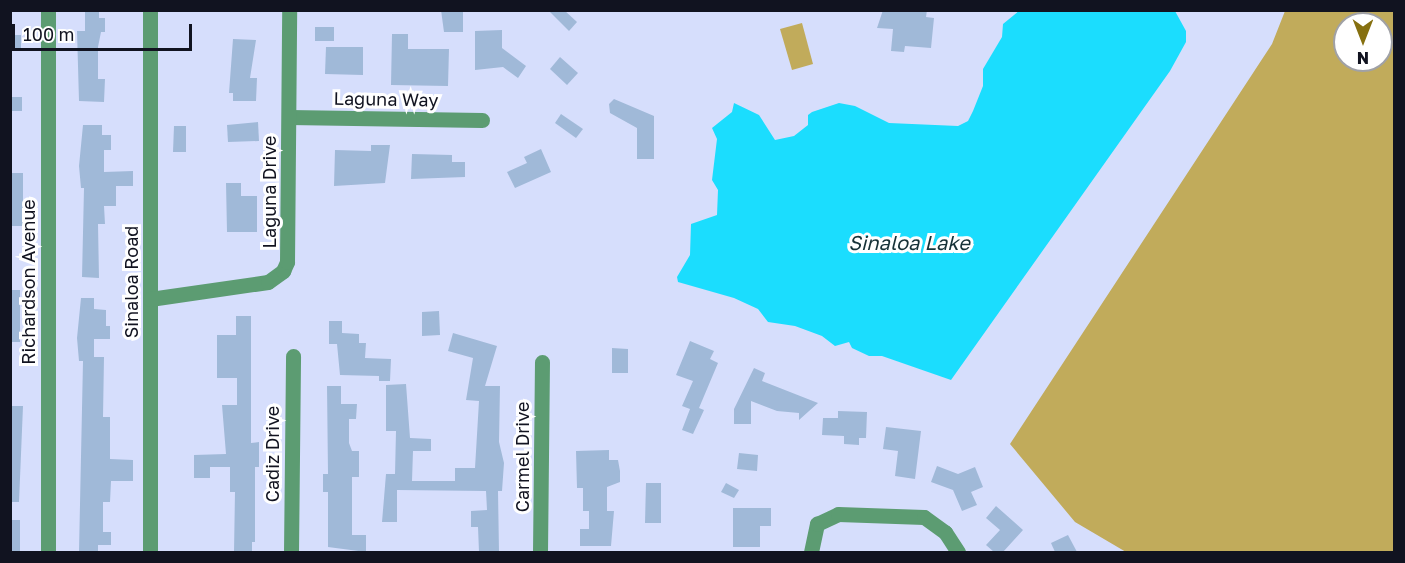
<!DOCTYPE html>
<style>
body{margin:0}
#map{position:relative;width:1405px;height:563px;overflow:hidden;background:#d6defc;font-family:"Golos Text",sans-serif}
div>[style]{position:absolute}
.green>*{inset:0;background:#c1ab5b}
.water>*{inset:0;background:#1bddfe}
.building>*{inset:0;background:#a0b9d8}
.minor>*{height:15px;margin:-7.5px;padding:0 7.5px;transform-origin:7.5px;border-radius:7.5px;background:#5c9c72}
span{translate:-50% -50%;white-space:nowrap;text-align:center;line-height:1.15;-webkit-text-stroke:6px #fff;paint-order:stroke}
.street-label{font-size:18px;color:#111320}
.water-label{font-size:20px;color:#173238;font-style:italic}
.frame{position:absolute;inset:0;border:12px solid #111320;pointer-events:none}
.north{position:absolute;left:1333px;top:12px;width:60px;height:60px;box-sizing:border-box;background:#fff;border:2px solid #a0a1a6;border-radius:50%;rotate:180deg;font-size:16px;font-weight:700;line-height:24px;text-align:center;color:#111320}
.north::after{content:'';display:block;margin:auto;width:21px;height:27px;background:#867010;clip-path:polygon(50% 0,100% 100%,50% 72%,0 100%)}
.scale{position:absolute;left:12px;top:24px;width:180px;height:27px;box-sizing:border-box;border:3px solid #111320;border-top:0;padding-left:8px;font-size:18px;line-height:21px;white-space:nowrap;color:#111320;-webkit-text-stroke:4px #fff;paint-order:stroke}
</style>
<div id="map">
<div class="green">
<i style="clip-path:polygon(evenodd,1285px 11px,1394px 11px,1394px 552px,1126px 552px,1075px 522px,1010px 444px,1272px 44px,1285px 11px,1345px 24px,1381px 24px,1381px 60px,1345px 60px,1345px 24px)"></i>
<i style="clip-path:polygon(802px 23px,813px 64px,792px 70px,780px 29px)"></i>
</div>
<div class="water">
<i style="clip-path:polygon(1020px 10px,1175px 11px,1186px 31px,1186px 42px,1170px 71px,951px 380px,882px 356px,869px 356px,852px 348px,849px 342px,835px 346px,822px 336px,795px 326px,768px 322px,758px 309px,734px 298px,678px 282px,677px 277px,690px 255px,691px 224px,717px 215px,718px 190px,712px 180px,717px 139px,712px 128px,732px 112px,734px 103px,759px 115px,775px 140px,794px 136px,808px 125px,808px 115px,812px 112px,839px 103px,855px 106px,889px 123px,958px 126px,968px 121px,973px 111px,983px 86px,983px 69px,1002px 37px,1003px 24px)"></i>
</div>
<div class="building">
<i style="clip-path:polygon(85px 10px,99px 10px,99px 18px,105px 18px,105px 32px,101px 32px,98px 47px,98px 79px,105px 79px,104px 102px,79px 101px,77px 31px,85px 31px)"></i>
<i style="clip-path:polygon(441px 10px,463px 10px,463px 32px,444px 32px)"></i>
<i style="clip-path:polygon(548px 10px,564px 10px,577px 22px,569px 31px)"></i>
<i style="clip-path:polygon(883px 10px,927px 10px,926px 17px,934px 18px,931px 48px,905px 46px,904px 52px,891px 51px,893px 29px,877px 28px)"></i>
<i style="clip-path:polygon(315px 27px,334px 27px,334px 41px,315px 41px)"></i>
<i style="clip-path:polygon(502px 30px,502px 48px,526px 66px,518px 78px,503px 67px,475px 70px,475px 31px)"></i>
<i style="clip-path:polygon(392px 34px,408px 34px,408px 49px,449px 49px,448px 86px,391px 85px)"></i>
<i style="clip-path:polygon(10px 35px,21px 35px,21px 49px,10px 49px)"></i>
<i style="clip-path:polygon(233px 39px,256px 40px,250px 78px,257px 78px,256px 101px,233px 101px,233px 93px,229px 93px)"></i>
<i style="clip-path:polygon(326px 47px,363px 47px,363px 75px,325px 74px)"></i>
<i style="clip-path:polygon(560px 57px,578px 73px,567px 85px,550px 69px)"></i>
<i style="clip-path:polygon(10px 97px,22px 97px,22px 111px,10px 111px)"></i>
<i style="clip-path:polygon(614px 99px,654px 116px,654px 159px,637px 159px,637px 128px,610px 113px,609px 104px)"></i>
<i style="clip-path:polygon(561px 114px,583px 129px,576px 138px,555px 123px)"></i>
<i style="clip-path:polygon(258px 122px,259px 141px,228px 142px,227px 125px)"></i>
<i style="clip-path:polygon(83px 125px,102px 125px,102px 135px,111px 135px,111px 150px,104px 150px,104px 172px,133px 171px,133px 186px,116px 186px,116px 206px,104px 206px,105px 224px,98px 224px,99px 278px,82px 277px,84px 188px,81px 188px,79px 166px)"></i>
<i style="clip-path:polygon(174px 126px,186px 126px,186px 152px,173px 152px)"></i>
<i style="clip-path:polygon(371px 145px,390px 145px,385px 183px,334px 186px,335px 150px,371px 151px)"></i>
<i style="clip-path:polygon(541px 149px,551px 172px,515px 188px,507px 172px,527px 163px,524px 157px)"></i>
<i style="clip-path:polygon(412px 154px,452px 155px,452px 162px,465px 162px,465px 177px,411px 179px)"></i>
<i style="clip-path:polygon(10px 173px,23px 173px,23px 226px,10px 226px)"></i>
<i style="clip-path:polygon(226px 183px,241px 183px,241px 196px,257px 196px,257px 232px,227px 232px)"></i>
<i style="clip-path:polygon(10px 290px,20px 290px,20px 342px,10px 342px)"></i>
<i style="clip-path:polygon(81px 298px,94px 298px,94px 309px,106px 310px,106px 326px,110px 326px,110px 339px,94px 339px,94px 357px,104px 357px,103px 417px,110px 417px,110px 459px,133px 460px,133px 481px,111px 481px,110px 502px,103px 502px,103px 532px,111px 532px,111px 545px,98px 545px,98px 552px,79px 552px,83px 361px,79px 361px,77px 338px)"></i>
<i style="clip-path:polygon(439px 311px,440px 335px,422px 336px,422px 312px)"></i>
<i style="clip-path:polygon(236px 316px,251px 316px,251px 443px,259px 442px,259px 467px,255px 467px,255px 542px,252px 542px,252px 552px,234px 552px,235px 492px,230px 492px,230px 467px,210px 467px,210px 478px,194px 478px,194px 455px,226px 454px,222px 405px,237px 405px,237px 378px,217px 378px,217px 335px,236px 335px)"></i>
<i style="clip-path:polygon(329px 321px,342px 321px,342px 333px,359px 334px,359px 343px,366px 343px,365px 358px,391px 359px,390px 381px,379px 381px,379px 376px,340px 375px,337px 344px,329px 344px)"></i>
<i style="clip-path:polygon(453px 333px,497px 346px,485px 386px,500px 386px,499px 442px,504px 463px,502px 491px,498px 491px,499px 552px,479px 552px,478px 527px,471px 527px,471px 511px,487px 510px,486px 491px,397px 490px,397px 522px,382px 522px,386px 474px,395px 474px,396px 431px,386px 431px,386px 385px,406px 384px,410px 438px,431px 439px,431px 451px,413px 451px,412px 481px,455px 481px,455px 468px,475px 468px,479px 401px,466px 400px,473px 358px,448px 351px)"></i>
<i style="clip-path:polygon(690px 341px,714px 351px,710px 359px,718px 363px,699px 408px,704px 410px,693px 434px,682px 430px,690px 409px,682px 406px,693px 381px,676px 375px)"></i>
<i style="clip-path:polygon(612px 348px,628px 349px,628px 373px,612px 373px)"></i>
<i style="clip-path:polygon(754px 368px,765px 373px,762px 381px,818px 403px,799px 420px,799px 413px,777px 411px,751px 401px,751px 424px,734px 424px,734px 409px)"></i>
<i style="clip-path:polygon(327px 386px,341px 386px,341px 404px,357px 404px,356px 419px,349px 419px,349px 443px,352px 451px,359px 451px,359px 477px,352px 477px,352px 535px,366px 535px,366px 552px,328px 547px,328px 492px,323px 492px,323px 474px,328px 474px)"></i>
<i style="clip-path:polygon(10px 406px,23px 406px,19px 502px,10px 502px)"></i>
<i style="clip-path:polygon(838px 411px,867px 412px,866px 438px,859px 438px,859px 445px,844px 444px,844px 436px,822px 435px,823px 418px,838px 418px)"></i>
<i style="clip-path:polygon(886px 427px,921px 431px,915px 479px,895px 476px,898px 451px,883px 449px)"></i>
<i style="clip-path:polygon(609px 450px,609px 460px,618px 460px,620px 471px,620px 482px,607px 487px,607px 511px,614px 511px,611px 546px,580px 546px,580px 529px,589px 529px,589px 511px,583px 511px,583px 488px,577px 488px,576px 451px)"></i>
<i style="clip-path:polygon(739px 453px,758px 455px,757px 471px,737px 469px)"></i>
<i style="clip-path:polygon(937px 466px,958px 474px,975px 467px,983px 487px,971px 492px,977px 505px,962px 511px,953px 490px,931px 482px)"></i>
<i style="clip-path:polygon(646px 483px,661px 483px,661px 523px,645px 523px)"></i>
<i style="clip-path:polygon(726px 483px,739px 490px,734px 498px,721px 492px)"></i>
<i style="clip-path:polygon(996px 506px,1023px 530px,1003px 552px,994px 552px,986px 545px,1000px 530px,986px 518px)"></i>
<i style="clip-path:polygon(733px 508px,771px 508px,771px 526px,760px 526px,760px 547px,733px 547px)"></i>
<i style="clip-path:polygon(10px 520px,20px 520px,20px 552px,10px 552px)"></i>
<i style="clip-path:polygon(1068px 535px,1077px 552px,1055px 552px,1051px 543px)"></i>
</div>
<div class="minor">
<i style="left:48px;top:10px;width:542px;rotate:90deg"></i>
<i style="left:150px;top:10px;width:542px;rotate:90deg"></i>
<i style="left:289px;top:117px;width:193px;rotate:0.9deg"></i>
<i style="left:150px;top:299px;width:119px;rotate:-8.2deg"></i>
<i style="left:268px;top:282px;width:19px;rotate:-36deg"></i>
<i style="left:283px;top:271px;width:10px;rotate:-66deg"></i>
<i style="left:287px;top:262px;width:252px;rotate:-89.5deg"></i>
<i style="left:291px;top:552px;width:196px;rotate:-89.4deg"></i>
<i style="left:540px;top:552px;width:190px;rotate:-89.4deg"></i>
<i style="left:811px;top:552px;width:29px;rotate:-78deg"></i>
<i style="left:817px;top:524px;width:23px;rotate:-25deg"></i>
<i style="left:838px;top:514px;width:86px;rotate:2deg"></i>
<i style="left:924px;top:517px;width:26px;rotate:36deg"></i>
<i style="left:945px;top:532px;width:24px;rotate:57deg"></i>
</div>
<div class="street-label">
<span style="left:386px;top:99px;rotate:1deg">Laguna Way</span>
<span style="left:269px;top:192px;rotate:-90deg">Laguna Drive</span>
<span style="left:28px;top:282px;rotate:-90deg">Richardson Avenue</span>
<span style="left:131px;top:282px;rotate:-90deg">Sinaloa Road</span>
<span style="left:272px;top:454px;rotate:-90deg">Cadiz Drive</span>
<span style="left:522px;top:457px;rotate:-90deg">Carmel Drive</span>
</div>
<div class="water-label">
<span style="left:909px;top:242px">Sinaloa Lake</span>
</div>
<div class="frame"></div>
<div class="north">N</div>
<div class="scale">100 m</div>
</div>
